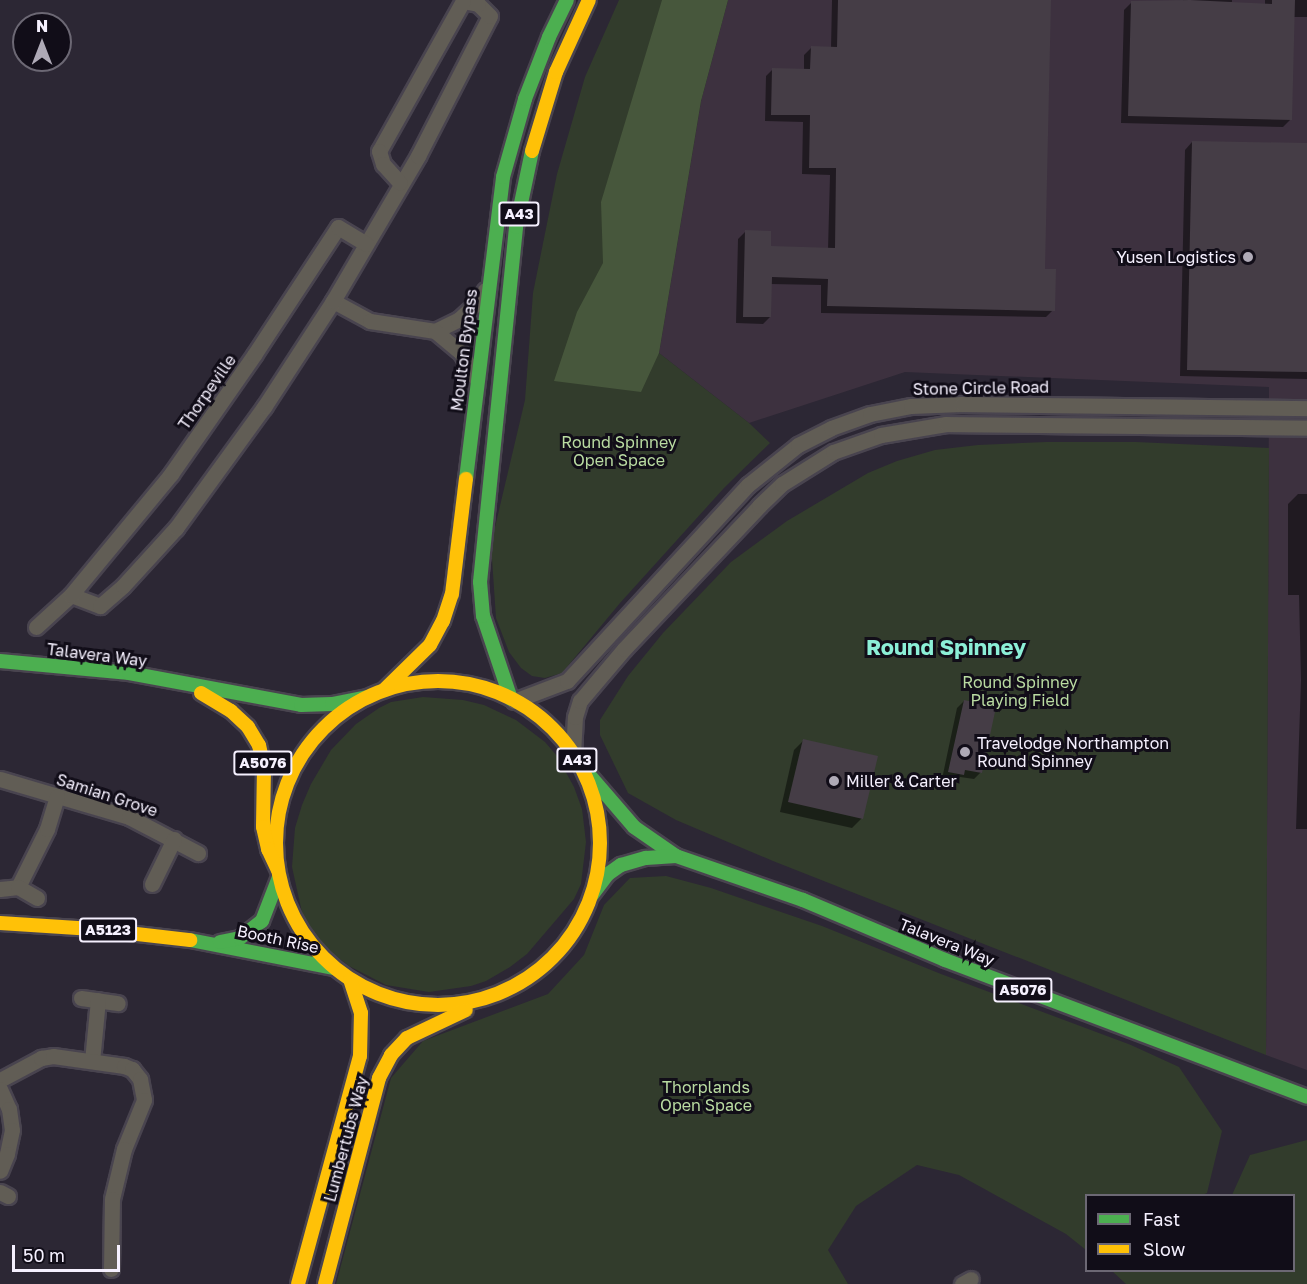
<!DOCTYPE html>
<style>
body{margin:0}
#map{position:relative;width:1307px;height:1284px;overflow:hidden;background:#2c2734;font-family:"Golos Text",sans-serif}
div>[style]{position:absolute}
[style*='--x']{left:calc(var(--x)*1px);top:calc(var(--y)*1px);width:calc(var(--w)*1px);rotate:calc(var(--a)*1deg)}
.industrial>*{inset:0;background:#3d313f}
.green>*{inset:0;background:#323c2c}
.forest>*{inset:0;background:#47573c}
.shadow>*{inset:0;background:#0007}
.building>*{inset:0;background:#453d46}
.roads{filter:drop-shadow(2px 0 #49444f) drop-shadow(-2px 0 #49444f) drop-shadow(0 2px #49444f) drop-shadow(0 -2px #49444f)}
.street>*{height:15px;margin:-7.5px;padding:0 7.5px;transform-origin:7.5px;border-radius:7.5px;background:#615d55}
.fast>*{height:14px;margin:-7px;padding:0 7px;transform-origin:7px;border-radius:7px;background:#4caf50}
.slow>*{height:14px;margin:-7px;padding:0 7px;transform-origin:7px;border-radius:7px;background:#ffc107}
.slow>.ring{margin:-7px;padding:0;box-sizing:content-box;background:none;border:14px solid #ffc107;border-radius:50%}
.dots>*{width:16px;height:16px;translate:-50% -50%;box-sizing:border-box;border:3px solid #110d18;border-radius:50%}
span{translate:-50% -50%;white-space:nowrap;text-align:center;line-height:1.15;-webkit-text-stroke:6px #110d18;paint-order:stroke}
.shield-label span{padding:2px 4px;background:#110d18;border:2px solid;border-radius:4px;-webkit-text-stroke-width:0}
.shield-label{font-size:15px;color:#f5f0fe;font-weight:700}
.poi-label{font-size:16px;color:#f5f0fe}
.right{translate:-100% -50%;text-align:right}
.left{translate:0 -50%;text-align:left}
.street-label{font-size:16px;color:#f5f0fe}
.park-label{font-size:16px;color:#badca2}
.district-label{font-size:22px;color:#8cefd7;font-weight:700}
.legend{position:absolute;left:1085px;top:1194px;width:210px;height:78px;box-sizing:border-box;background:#110d18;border:2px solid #6c6874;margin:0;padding:8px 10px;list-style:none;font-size:18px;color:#f5f0fe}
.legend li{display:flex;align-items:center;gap:12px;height:30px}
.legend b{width:30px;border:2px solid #6c6874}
.north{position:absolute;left:12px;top:12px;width:60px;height:60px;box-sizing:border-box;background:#110d18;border:2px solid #6c6874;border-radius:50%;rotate:0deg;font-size:16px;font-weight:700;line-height:24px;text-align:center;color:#f5f0fe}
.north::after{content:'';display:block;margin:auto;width:21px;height:27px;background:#afaab7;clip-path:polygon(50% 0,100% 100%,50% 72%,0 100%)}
.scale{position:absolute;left:12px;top:1245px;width:108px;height:27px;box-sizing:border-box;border:3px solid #f5f0fe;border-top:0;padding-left:8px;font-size:18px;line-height:21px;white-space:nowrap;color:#f5f0fe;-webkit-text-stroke:4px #110d18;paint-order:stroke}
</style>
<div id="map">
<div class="industrial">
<i style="clip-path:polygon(728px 0,1307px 0,1307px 1070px,1266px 1055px,1269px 387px,905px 372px,749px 423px,659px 353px,701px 101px)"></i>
</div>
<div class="green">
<i style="clip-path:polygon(619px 0,728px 0,701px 101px,659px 353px,749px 423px,770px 443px,724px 488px,620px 603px,562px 673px,545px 678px,532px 676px,521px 668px,509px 652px,496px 618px,491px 544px,525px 400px,533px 293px,557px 174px,585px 77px)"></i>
<i style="clip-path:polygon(1046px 442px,1136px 442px,1269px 448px,1266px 1055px,773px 861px,676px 820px,628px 793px,600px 735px,600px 720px,628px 676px,663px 633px,731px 562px,787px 521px,868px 473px,897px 461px,935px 450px,978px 445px)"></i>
<i style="clip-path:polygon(423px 697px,463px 700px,484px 705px,516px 720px,545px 742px,557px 756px,574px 787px,582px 809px,586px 842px,581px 884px,574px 899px,527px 954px,510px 967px,486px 981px,471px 986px,429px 992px,386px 985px,349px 966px,333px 954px,309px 929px,303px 917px,292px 867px,295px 828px,302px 805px,311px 784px,331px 750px,356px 724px,379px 708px,391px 702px)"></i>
<i style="clip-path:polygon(666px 876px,711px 888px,822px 926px,941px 974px,1131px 1045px,1179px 1067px,1222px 1131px,1207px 1193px,1202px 1195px,1086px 1196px,1086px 1250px,1066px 1234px,959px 1175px,917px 1165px,856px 1206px,828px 1250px,848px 1284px,336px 1284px,391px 1078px,423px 1041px,548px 994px,584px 955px,604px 905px,630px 878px)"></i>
<i style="clip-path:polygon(1307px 1140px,1307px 1284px,1126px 1284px,1112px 1271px,1294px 1270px,1294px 1196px,1232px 1195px,1250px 1155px)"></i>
</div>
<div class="forest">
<i style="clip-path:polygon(662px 0,728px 0,701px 101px,659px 353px,641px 392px,554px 381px,577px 312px,603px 263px,601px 202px)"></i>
</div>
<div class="shadow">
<i style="clip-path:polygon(832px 0,1049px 0,1044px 271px,1053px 310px,1046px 317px,821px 313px,821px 285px,770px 284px,770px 317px,763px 324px,736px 323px,738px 239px,745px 232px,769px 248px,828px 249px,830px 175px,802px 174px,803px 122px,765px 121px,766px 76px,773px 69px,804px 70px,804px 55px,811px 48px,831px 48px)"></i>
<i style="clip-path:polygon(1183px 0,1232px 0,1232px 4px,1265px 5px,1265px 0,1307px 0,1307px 17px,1293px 17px,1291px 119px,1283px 127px,1121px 123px,1124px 10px,1132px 2px,1183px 3px)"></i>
<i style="clip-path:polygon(1192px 142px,1307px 145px,1307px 379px,1180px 376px,1185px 150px)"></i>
<i style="clip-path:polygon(1298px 494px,1307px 494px,1307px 829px,1296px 829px,1301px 680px,1299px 595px,1288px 595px,1288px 504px)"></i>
<i style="clip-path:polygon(964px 701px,981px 772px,974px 779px,960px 777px,955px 782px,942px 779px,957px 708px)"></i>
<i style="clip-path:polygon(803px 741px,862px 818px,852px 828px,780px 812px,794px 750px)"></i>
</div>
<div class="building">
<i style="clip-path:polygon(838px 0,1051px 0,1045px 269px,1056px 269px,1055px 311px,827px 306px,828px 279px,772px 277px,771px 317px,743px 317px,745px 230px,771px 231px,771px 246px,835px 248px,836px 168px,809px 168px,810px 115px,771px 115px,772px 68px,810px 69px,811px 46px,837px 47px)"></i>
<i style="clip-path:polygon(1190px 0,1272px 4px,1272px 0,1295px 0,1292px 120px,1128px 116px,1131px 1px)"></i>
<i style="clip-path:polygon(1192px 141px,1307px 143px,1307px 372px,1187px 370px)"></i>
<i style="clip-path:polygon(964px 700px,996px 707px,982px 773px,965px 770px,964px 775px,948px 772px)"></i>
<i style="clip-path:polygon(803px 739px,878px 756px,863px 819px,788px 802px)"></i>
</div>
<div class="roads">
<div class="street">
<i style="--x:333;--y:301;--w:42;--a:28.4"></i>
<i style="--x:370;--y:321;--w:66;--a:8.7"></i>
<i style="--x:435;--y:331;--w:25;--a:-26"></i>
<i style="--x:458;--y:320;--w:24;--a:-42"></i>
<i style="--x:476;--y:304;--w:17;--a:-57"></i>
<i style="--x:435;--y:331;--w:34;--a:40"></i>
<i style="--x:461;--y:353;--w:31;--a:59"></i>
<i style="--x:71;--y:595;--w:31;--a:21"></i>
<i style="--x:100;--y:606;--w:30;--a:-41"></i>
<i style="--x:123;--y:586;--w:79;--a:-47.6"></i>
<i style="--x:176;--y:528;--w:150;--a:-54"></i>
<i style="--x:264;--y:407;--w:126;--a:-56.9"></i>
<i style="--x:333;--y:301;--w:168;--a:-59.6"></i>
<i style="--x:418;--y:156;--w:157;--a:-62.8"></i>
<i style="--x:490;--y:16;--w:17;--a:-135"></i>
<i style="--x:478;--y:4;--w:15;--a:-169"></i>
<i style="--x:463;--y:1;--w:172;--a:119.2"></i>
<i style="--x:379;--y:151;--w:14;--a:73"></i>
<i style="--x:383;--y:164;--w:25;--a:48"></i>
<i style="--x:36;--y:627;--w:47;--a:-42.4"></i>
<i style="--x:71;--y:595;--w:157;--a:-50.4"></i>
<i style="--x:171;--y:474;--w:145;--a:-55.1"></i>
<i style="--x:254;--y:355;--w:153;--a:-56.7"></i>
<i style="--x:338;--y:227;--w:33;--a:31"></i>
<i style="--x:514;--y:701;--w:57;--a:-20.7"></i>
<i style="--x:567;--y:681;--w:267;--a:-47.3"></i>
<i style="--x:748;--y:485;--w:64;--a:-38.7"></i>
<i style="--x:798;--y:445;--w:37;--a:-27"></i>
<i style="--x:831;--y:428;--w:41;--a:-19.7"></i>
<i style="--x:870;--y:414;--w:42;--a:-11"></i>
<i style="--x:911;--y:406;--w:51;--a:-2.2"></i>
<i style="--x:962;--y:404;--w:345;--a:0.7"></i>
<i style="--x:573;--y:754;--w:37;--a:-87"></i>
<i style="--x:575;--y:717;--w:17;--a:-73"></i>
<i style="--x:580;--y:701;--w:68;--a:-49.8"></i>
<i style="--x:624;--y:649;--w:197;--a:-46.6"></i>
<i style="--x:759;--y:506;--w:32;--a:-44"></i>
<i style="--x:782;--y:484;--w:60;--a:-32.1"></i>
<i style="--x:833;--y:452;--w:51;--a:-19.5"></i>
<i style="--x:881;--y:435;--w:66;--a:-9.6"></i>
<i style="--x:946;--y:424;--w:361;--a:0.6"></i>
<i style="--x:0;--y:779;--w:134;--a:16.4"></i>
<i style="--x:129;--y:817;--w:78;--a:27.6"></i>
<i style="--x:152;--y:884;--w:50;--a:-63.9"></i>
<i style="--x:18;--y:887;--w:65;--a:-63.4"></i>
<i style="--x:47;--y:829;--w:34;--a:-73"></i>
<i style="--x:0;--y:889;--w:18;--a:-6"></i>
<i style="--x:18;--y:887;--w:22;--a:30"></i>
<i style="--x:81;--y:998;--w:37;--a:8"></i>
<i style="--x:92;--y:1061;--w:61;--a:-84.4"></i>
<i style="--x:0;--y:1080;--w:47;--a:-28.2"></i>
<i style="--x:41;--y:1058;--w:12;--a:-9"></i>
<i style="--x:53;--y:1056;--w:72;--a:8"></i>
<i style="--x:124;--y:1066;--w:9;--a:21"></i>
<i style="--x:132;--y:1069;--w:13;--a:51"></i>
<i style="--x:140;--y:1079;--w:21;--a:79"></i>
<i style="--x:144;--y:1100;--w:53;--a:112.2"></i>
<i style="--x:124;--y:1149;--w:51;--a:103.5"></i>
<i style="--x:112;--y:1199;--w:70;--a:90.8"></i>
<i style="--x:0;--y:1089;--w:22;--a:66"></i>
<i style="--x:9;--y:1109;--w:21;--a:82"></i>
<i style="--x:12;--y:1130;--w:25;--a:102"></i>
<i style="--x:7;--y:1154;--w:18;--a:112"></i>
<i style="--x:0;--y:1192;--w:9;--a:27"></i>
<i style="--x:962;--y:1284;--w:10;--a:-29"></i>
</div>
<div class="fast">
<i style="--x:466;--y:479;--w:304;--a:-83"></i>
<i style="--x:503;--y:177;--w:81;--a:-74.2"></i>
<i style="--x:525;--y:99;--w:66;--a:-68.8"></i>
<i style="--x:549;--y:37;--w:41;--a:-64.1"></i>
<i style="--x:0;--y:661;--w:130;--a:5.3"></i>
<i style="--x:129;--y:673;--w:175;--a:10.5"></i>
<i style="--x:301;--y:705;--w:31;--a:-2"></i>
<i style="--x:332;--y:704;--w:37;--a:-11"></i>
<i style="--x:511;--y:699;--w:88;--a:-108.6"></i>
<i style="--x:483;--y:616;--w:34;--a:-95"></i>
<i style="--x:480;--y:582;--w:357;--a:-84.2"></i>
<i style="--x:516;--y:227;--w:78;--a:-78.1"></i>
<i style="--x:579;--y:763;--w:84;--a:49.3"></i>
<i style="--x:634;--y:827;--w:51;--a:34.6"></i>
<i style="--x:676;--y:856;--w:134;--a:19.1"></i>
<i style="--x:803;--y:900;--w:154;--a:22.9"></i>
<i style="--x:945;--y:960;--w:387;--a:20.7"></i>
<i style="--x:592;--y:895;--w:26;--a:-53"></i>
<i style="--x:608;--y:874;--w:16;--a:-35"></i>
<i style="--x:621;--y:865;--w:26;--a:-16"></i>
<i style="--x:646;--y:858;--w:30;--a:-4"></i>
<i style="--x:190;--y:940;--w:147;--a:11"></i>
<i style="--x:220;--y:942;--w:20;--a:-11"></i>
<i style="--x:240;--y:938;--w:28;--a:-38"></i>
<i style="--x:262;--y:921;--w:47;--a:-68.9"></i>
</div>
<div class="slow">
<i style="--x:532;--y:151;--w:83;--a:-73.1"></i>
<i style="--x:556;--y:72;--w:79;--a:-65.4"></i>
<i class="ring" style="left:276px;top:681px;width:310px;height:310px"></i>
<i style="--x:384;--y:690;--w:64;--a:-44.4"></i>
<i style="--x:430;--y:645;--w:27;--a:-62"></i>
<i style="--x:443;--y:621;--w:28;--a:-72"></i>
<i style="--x:452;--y:594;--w:116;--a:-83.1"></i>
<i style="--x:201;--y:693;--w:35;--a:31"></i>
<i style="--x:231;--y:711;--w:23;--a:43"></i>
<i style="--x:248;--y:727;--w:21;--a:59"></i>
<i style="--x:259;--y:745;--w:24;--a:78"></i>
<i style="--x:264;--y:768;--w:59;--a:91"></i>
<i style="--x:263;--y:827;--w:23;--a:77"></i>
<i style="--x:268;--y:849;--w:23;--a:65"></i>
<i style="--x:0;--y:923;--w:93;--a:3.7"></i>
<i style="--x:93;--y:929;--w:98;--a:6.5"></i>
<i style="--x:298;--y:1284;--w:236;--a:-74.8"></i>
<i style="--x:360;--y:1056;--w:43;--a:-88.7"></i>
<i style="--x:361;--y:1013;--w:35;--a:-108"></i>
<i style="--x:325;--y:1284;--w:213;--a:-75.3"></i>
<i style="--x:379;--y:1078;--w:26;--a:-62"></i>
<i style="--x:391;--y:1055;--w:23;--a:-47"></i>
<i style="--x:407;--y:1038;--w:65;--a:-25.4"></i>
</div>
</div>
<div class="dots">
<i style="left:1248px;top:257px;background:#afaab7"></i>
<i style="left:965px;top:752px;background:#afaab7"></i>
<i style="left:834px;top:781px;background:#afaab7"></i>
</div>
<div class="shield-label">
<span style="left:519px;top:214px">A43</span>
<span style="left:577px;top:760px">A43</span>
<span style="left:263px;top:763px">A5076</span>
<span style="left:108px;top:930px">A5123</span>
<span style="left:1023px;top:990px">A5076</span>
</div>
<div class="poi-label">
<span class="right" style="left:1236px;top:257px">Yusen Logistics</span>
<span class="left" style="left:977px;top:752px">Travelodge Northampton<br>Round Spinney</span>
<span class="left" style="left:846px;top:781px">Miller &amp; Carter</span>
</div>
<div class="street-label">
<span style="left:464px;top:350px;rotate:-83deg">Moulton Bypass</span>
<span style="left:981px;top:388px;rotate:-1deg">Stone Circle Road</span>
<span style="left:207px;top:392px;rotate:-55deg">Thorpeville</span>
<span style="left:97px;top:655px;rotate:7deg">Talavera Way</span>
<span style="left:107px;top:795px;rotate:18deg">Samian Grove</span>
<span style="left:278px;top:939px;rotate:12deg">Booth Rise</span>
<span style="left:947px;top:942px;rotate:22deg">Talavera Way</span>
<span style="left:346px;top:1139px;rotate:-75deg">Lumbertubs Way</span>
</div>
<div class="park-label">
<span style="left:619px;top:451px">Round Spinney<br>Open Space</span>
<span style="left:1020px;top:691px">Round Spinney<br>Playing Field</span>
<span style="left:706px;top:1096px">Thorplands<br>Open Space</span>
</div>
<div class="district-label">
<span style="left:946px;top:647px">Round Spinney</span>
</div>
<ul class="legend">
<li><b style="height:8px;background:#4caf50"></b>Fast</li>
<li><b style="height:8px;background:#ffc107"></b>Slow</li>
</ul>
<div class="north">N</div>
<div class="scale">50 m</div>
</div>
